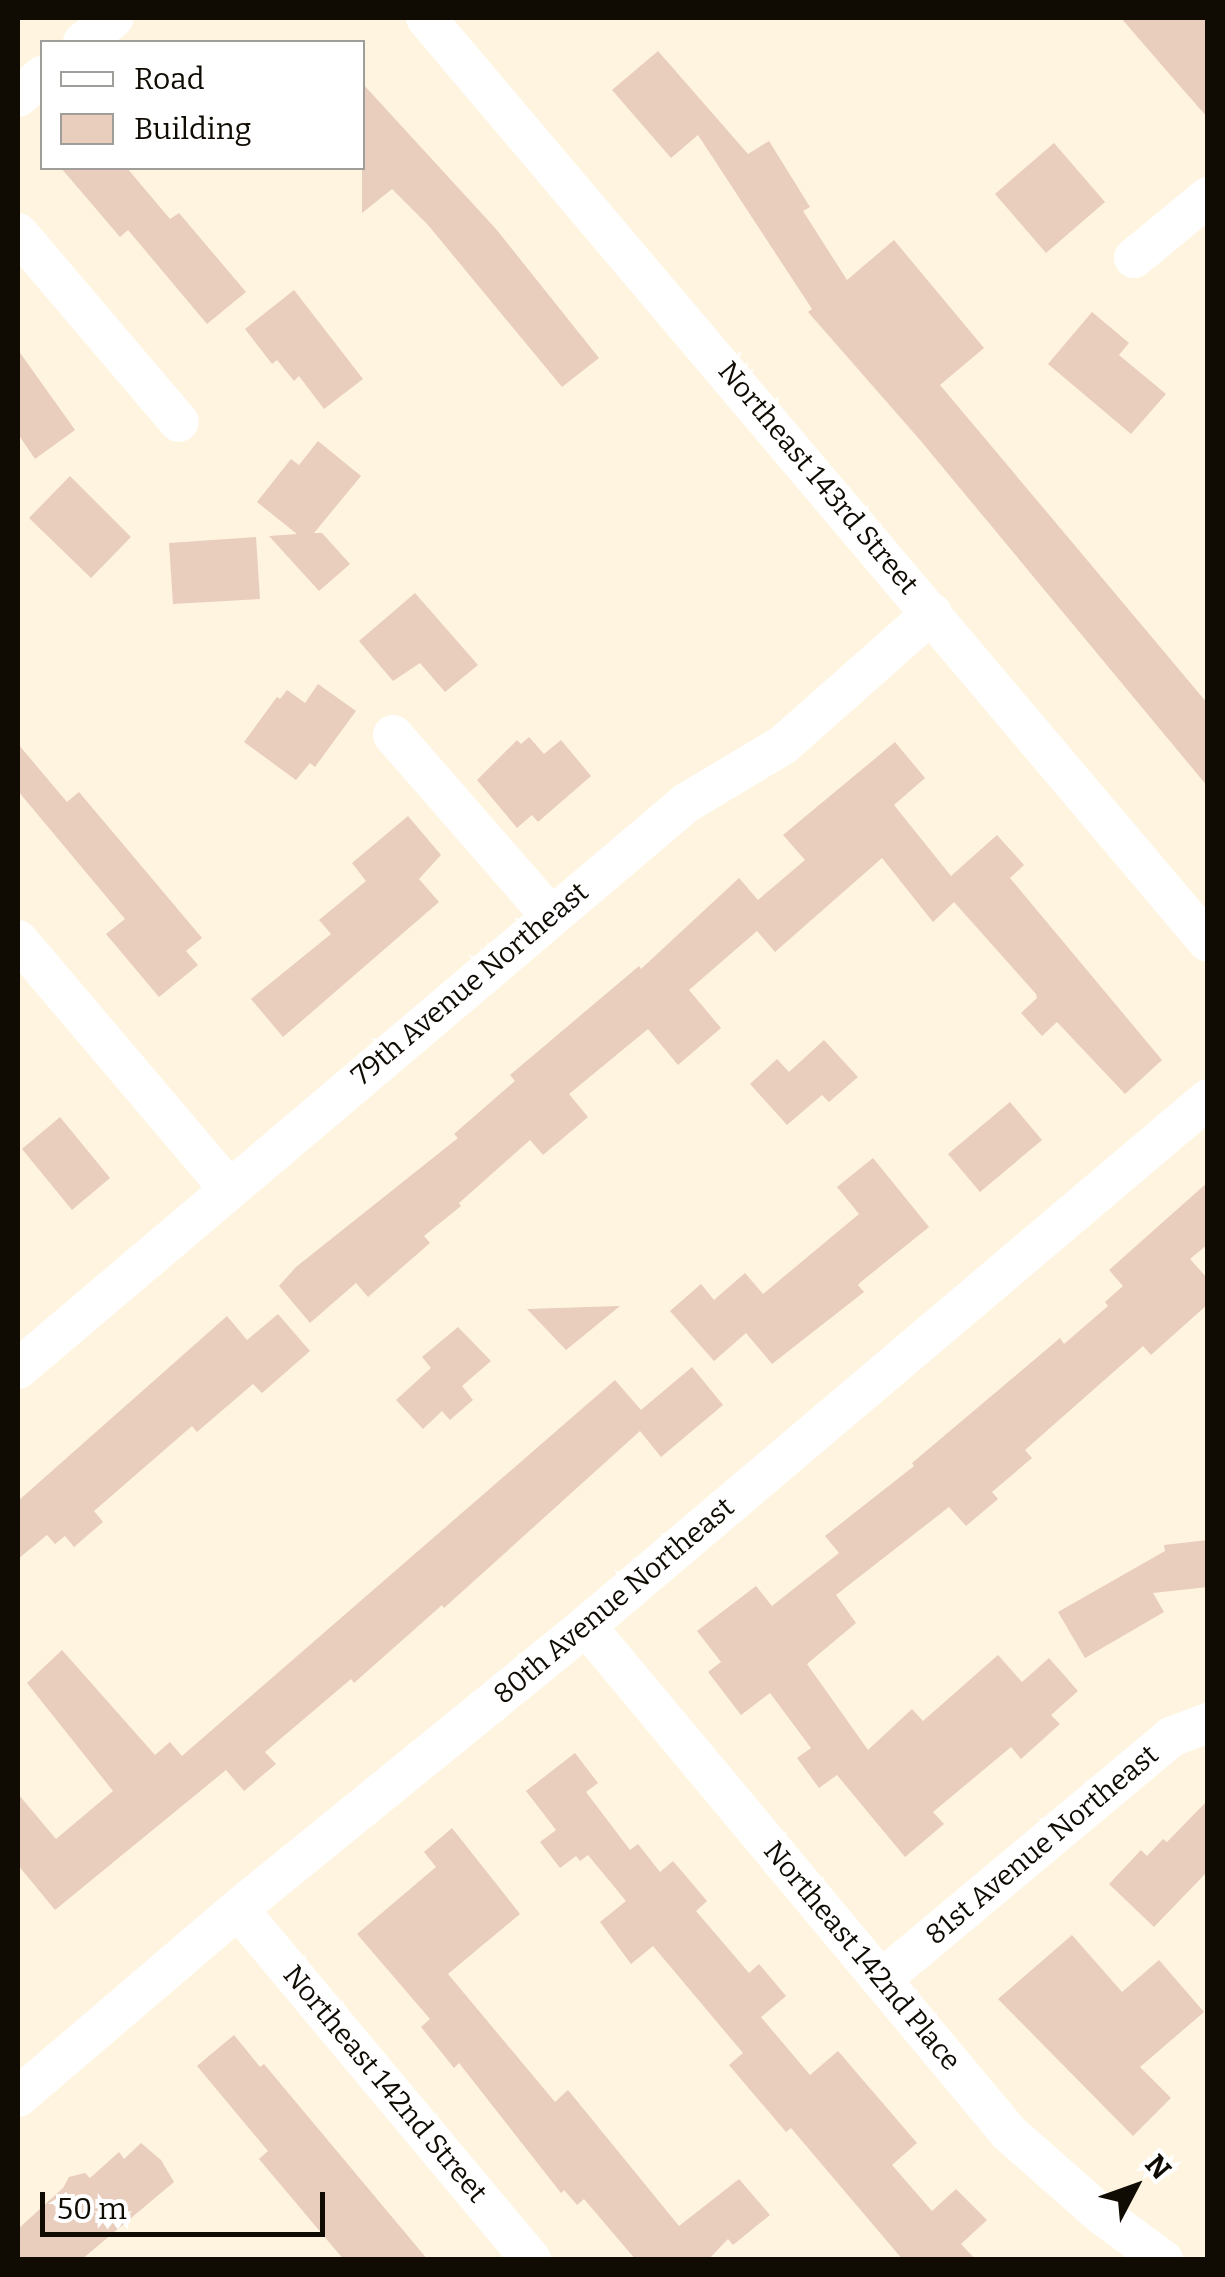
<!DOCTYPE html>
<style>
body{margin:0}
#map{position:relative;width:1225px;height:2277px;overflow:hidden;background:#fff4df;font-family:Bitter,serif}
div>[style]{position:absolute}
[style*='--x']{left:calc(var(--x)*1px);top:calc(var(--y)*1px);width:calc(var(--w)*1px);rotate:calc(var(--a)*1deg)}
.building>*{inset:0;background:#e9cdbd}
.minor>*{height:40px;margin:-20px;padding:0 20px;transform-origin:20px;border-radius:20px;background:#fff}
span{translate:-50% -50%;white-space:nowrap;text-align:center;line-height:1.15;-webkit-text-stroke:8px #fff;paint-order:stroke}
.street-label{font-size:28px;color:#100c04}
.frame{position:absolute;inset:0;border:20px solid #100c04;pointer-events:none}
.legend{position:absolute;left:40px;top:40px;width:325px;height:130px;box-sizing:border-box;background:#fff;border:2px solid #9f9e9b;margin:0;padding:12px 18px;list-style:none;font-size:30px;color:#100c04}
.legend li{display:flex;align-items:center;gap:20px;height:50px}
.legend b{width:50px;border:2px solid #9f9e9b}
.north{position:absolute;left:1085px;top:2137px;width:100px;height:100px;-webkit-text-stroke:8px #fff;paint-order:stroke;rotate:49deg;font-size:28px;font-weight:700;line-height:40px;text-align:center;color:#100c04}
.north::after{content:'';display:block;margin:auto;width:35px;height:45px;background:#100c04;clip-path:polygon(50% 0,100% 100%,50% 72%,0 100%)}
.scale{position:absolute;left:40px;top:2192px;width:285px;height:45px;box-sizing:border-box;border:5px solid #100c04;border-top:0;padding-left:12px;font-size:30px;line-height:35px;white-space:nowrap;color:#100c04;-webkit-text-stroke:8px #fff;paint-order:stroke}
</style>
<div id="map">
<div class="building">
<i style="clip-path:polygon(1121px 18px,1208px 18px,1208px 118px,1179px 85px)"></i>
<i style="clip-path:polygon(658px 51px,748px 154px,769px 141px,810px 207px,803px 211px,847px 280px,894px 240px,984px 348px,940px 385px,1208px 704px,1208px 787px,920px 440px,808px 312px,812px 309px,698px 135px,671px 158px,612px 90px)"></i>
<i style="clip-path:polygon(362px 83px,496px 229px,599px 358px,562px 387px,428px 225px,392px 189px,362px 213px)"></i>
<i style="clip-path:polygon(1054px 143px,1105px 202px,1046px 253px,995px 194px)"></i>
<i style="clip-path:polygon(61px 168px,127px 168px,170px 219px,179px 213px,246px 292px,207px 324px,128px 230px,120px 237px)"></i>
<i style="clip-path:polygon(294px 290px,363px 379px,324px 409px,299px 376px,294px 381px,277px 360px,272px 364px,245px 329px)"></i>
<i style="clip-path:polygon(1092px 312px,1129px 343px,1119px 355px,1166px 394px,1131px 434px,1048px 364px)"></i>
<i style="clip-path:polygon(18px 350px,75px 430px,35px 459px,18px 434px)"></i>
<i style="clip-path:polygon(318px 441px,361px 476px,314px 533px,322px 533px,350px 564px,319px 591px,269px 536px,297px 534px,257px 502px,291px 459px,299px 465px)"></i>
<i style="clip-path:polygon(70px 476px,131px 537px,91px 578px,29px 518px)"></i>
<i style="clip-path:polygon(256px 537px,260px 599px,173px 604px,169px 543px)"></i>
<i style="clip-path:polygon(415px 593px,478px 665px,445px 692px,420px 663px,393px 681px,359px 641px)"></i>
<i style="clip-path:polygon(318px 684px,356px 711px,315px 767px,310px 763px,296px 780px,244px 742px,277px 697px,280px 699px,287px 690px,305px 703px)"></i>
<i style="clip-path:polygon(529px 737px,544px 754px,561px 740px,591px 776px,538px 822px,532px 815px,517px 828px,477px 780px,517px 740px,521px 744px)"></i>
<i style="clip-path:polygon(895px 742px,925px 778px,894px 805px,951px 876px,997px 835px,1024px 865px,1010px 878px,1162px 1060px,1125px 1094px,1057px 1022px,1042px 1036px,1021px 1013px,1037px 998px,1036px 994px,954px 902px,933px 922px,882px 858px,775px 952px,757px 931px,689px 990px,721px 1028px,678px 1065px,648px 1029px,569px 1094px,588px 1117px,543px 1155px,530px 1140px,459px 1203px,461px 1206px,424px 1236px,430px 1243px,368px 1297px,356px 1283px,310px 1323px,279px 1286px,296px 1267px,458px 1138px,454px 1134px,515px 1081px,510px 1075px,639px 966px,641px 969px,739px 878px,758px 900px,805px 860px,783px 835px)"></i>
<i style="clip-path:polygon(18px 744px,67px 802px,79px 792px,202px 938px,186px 951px,198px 965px,159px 997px,106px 934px,125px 919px,18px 791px)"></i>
<i style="clip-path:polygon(408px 816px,441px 855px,419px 879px,439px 902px,283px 1037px,251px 999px,331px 934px,319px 920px,366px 881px,352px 863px)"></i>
<i style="clip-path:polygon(824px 1040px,858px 1077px,829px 1102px,822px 1095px,787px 1125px,750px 1084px,777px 1059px,789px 1072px)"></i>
<i style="clip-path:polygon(1010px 1102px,1042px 1140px,980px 1192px,948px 1154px)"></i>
<i style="clip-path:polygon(60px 1117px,110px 1178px,72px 1210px,22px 1149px)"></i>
<i style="clip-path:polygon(873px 1158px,929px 1227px,862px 1281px,858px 1285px,864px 1292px,772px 1364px,746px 1333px,714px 1361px,670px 1311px,701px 1284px,714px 1300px,745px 1273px,763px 1294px,859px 1214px,837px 1187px)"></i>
<i style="clip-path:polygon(1208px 1182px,1208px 1244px,1190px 1259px,1208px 1279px,1208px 1304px,1151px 1355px,1143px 1346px,1025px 1450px,1032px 1458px,992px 1492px,998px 1499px,966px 1526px,949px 1507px,836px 1595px,856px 1623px,807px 1664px,868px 1750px,912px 1709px,923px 1721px,998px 1655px,1022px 1682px,1049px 1658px,1078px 1691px,1051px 1715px,1060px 1724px,1021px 1759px,1011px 1747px,933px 1812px,944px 1824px,905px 1857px,837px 1775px,819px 1788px,797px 1758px,811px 1748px,770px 1693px,741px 1715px,708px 1672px,721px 1662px,697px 1631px,756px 1586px,772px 1606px,839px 1553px,825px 1536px,914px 1466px,912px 1463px,1060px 1338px,1064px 1344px,1108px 1306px,1105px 1302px,1123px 1286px,1109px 1270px)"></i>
<i style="clip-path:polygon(620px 1306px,566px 1350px,527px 1309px)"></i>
<i style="clip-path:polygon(278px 1314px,310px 1351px,262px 1393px,253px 1384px,197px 1432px,192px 1426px,94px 1511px,103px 1522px,74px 1547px,65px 1536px,55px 1544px,47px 1535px,18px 1559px,18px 1501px,227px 1316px,247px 1340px)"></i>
<i style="clip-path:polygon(458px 1327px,491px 1361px,462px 1386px,473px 1400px,450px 1420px,442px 1411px,423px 1429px,396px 1400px,431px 1368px,422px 1357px)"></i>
<i style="clip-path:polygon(692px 1367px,723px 1405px,661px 1457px,640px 1431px,444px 1608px,442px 1605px,354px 1683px,351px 1679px,265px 1752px,276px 1764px,244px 1791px,226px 1770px,55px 1910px,18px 1865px,18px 1794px,56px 1839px,113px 1791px,27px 1683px,62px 1650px,155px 1755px,170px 1742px,182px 1756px,615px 1380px,641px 1410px)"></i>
<i style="clip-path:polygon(1208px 1540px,1208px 1587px,1153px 1593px,1164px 1612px,1085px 1658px,1058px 1612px,1165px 1551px,1164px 1545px)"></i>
<i style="clip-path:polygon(575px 1753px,598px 1783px,586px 1792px,630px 1850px,638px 1844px,660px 1872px,673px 1861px,707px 1901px,696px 1911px,749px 1973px,759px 1964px,786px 1996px,761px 2017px,810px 2075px,838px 2051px,917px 2143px,892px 2165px,932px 2211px,956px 2189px,987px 2220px,961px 2244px,976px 2260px,903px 2260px,791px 2128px,786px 2132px,729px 2065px,743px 2053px,653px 1946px,631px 1964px,600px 1922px,626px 1901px,588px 1855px,580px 1861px,576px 1856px,560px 1868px,540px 1842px,556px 1830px,526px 1791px)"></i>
<i style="clip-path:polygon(1208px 1800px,1208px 1871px,1154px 1927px,1109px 1884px,1141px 1850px,1147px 1856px,1163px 1839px,1167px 1842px)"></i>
<i style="clip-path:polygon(452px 1828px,520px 1914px,448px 1974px,555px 2102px,568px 2090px,679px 2226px,739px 2179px,770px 2215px,733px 2245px,728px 2239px,708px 2260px,636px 2260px,584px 2199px,577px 2205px,564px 2190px,561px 2193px,459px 2063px,454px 2068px,421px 2027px,430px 2019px,357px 1934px,436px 1867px,424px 1852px)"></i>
<i style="clip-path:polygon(1072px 1935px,1122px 1992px,1159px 1960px,1204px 2012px,1140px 2067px,1171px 2098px,1133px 2136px,998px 1999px)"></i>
<i style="clip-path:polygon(234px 2035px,260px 2067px,264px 2064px,428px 2260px,344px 2260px,259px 2159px,268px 2151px,197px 2066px)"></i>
<i style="clip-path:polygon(141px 2143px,161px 2160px,174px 2182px,81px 2260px,18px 2260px,18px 2229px,63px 2188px,69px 2177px,85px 2173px,90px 2178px,119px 2152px,124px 2159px)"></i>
</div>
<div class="minor">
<i style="--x:426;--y:18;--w:1210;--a:49.76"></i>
<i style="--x:83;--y:42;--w:39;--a:-38"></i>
<i style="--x:18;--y:97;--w:32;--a:-41"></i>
<i style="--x:18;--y:233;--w:248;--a:49.6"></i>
<i style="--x:1134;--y:258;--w:96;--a:-39.5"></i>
<i style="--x:393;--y:735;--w:240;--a:48.9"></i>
<i style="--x:18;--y:940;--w:325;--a:49.7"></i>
<i style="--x:18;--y:1369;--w:876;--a:-40.27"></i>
<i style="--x:686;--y:803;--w:113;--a:-30.9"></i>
<i style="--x:783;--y:745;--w:199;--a:-41.5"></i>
<i style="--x:586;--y:1626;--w:660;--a:50.16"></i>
<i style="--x:1009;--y:2133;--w:124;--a:41.4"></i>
<i style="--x:1102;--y:2215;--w:76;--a:36.4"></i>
<i style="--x:238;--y:1909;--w:457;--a:50.1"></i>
<i style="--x:883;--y:1978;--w:376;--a:-39.9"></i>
<i style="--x:1171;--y:1737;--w:40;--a:-21"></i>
<i style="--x:18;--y:2097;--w:289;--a:-40.5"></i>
<i style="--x:238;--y:1909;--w:449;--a:-39.1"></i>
<i style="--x:586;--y:1626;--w:815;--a:-40.27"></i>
</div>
<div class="street-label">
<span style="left:818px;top:478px;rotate:50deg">Northeast 143rd Street</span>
<span style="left:470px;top:984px;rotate:-40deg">79th Avenue Northeast</span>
<span style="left:614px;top:1601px;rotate:-40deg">80th Avenue Northeast</span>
<span style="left:1042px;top:1845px;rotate:-40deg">81st Avenue Northeast</span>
<span style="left:862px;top:1956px;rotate:50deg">Northeast 142nd Place</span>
<span style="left:385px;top:2084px;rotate:50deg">Northeast 142nd Street</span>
</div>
<div class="frame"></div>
<ul class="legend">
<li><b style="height:12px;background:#fff"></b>Road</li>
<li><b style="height:28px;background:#e9cdbd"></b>Building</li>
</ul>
<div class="north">N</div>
<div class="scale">50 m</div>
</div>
